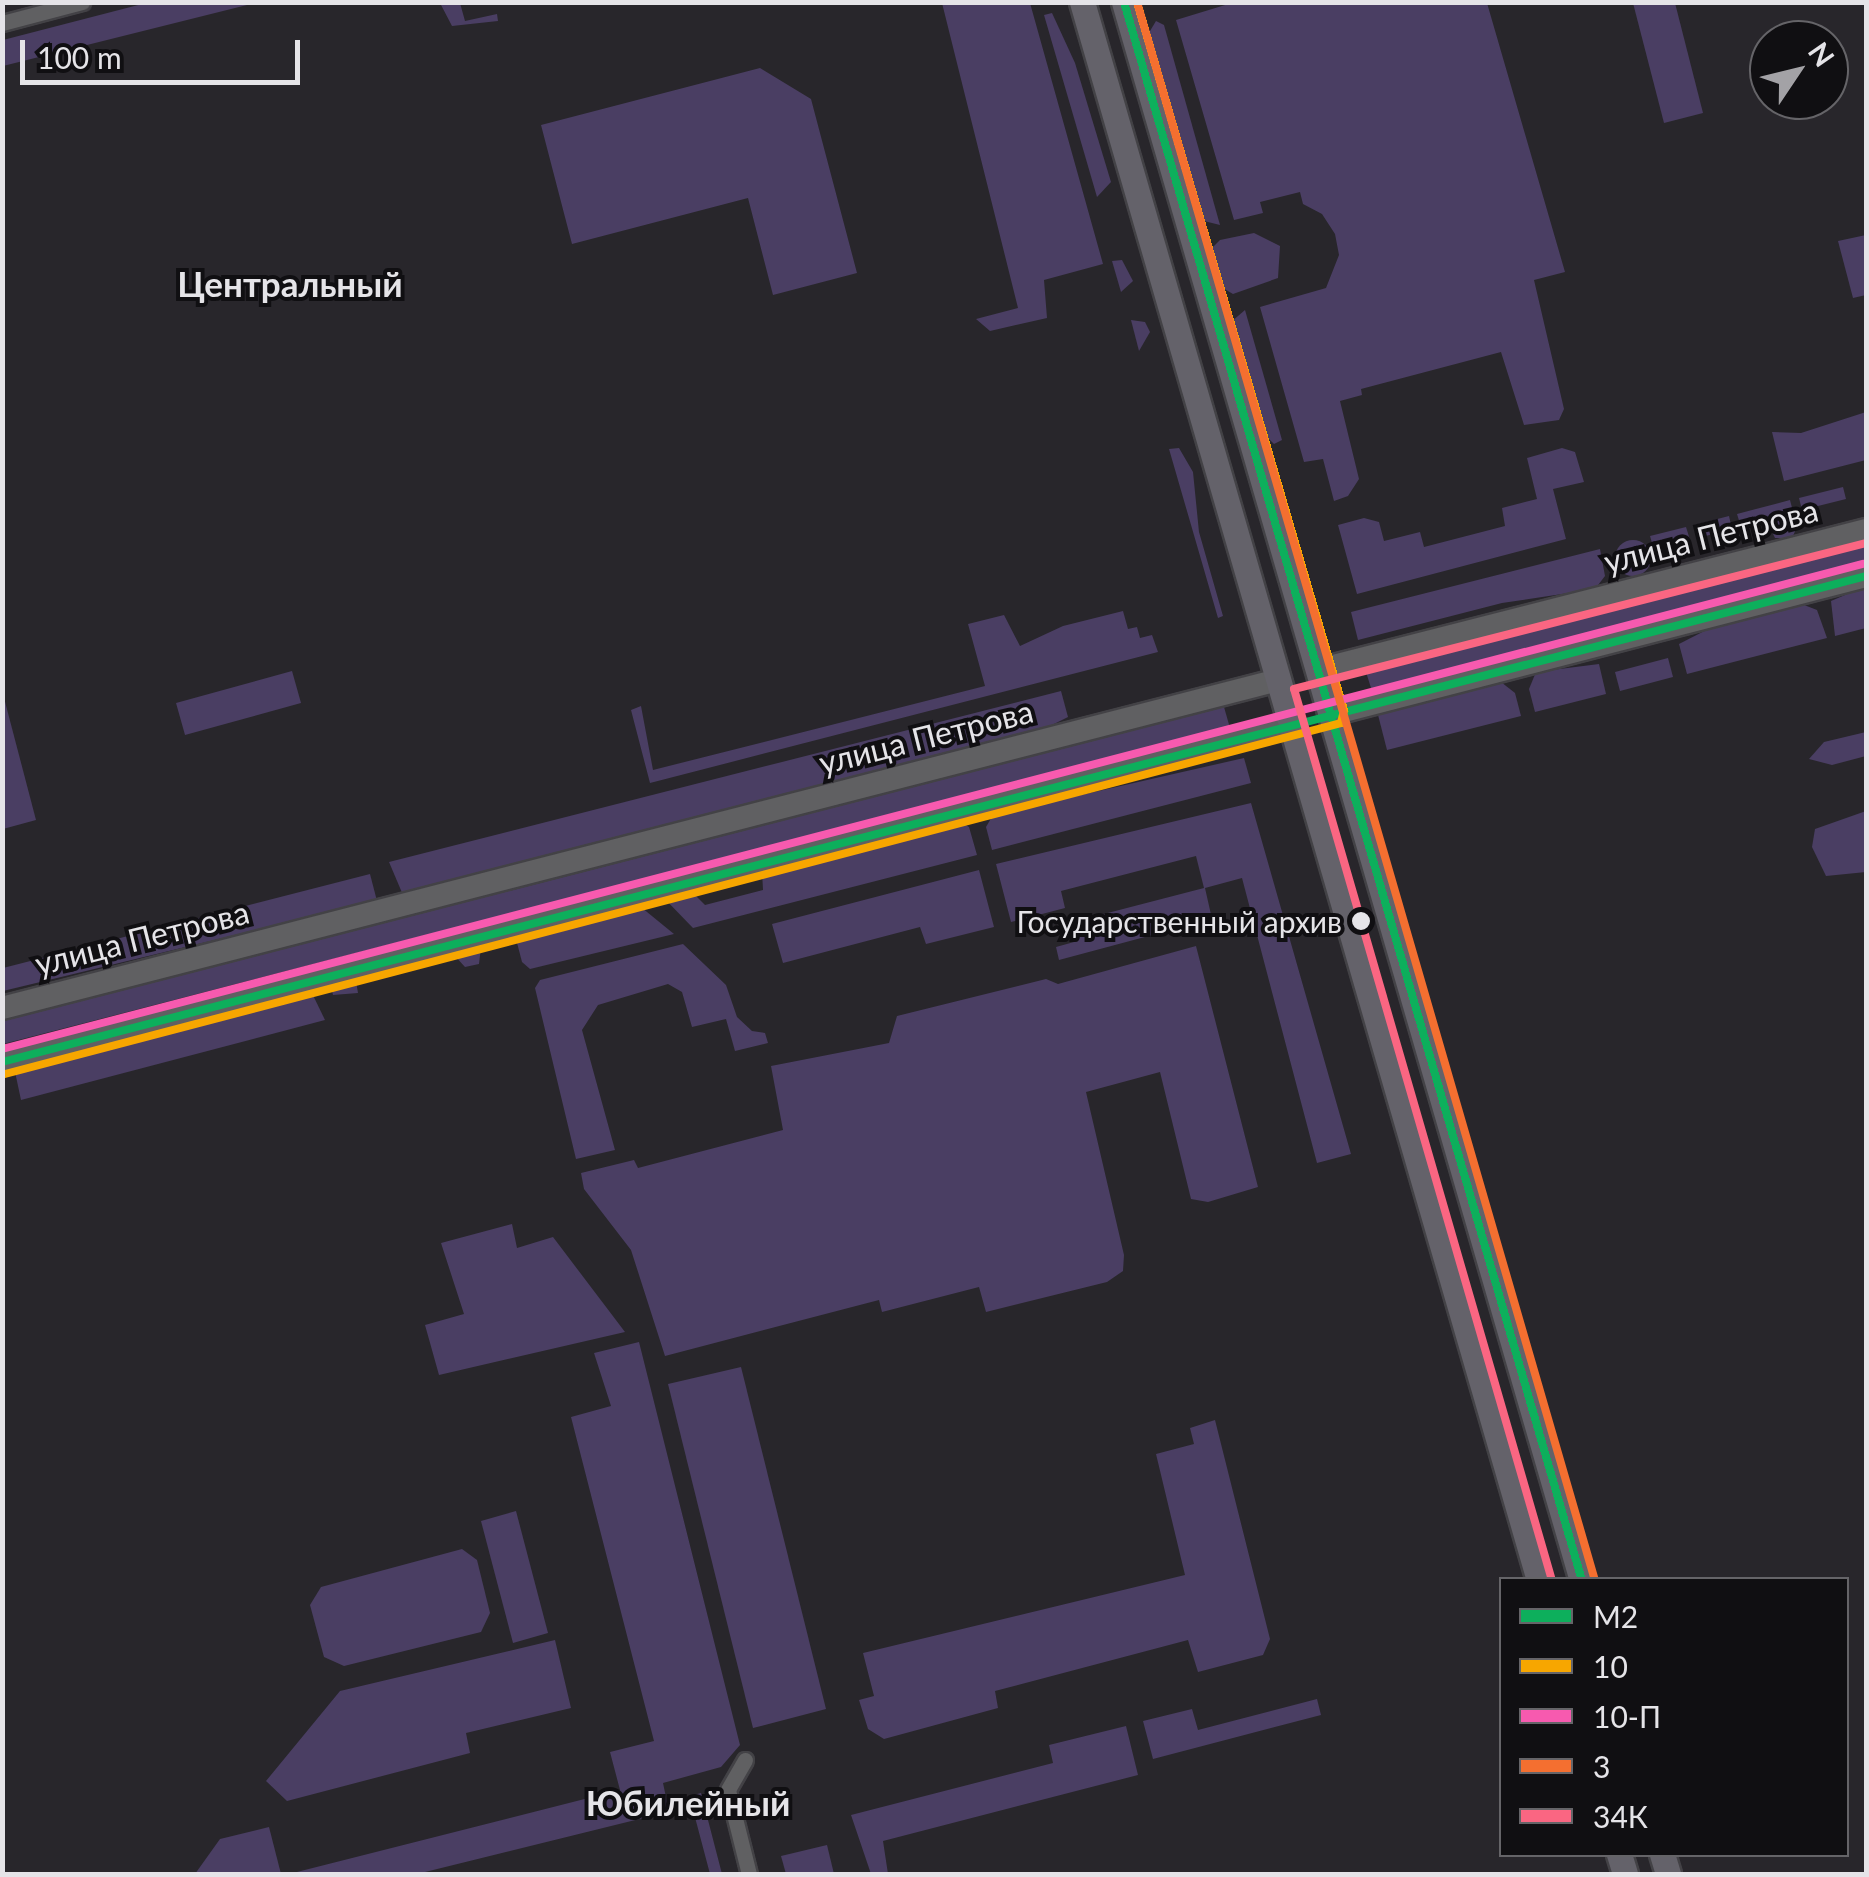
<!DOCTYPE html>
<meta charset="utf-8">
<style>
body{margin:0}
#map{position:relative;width:1869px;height:1877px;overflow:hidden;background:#28262b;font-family:Lato,sans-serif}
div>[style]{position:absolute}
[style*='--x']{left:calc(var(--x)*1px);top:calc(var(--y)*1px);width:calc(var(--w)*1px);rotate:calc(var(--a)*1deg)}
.green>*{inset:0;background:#4a3e63}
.round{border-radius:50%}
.roads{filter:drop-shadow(2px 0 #434246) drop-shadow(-2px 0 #434246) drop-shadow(0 2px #434246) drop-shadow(0 -2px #434246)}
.minor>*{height:15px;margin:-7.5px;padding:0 7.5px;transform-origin:7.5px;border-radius:7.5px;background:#606062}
.secondary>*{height:22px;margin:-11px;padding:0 11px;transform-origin:11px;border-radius:11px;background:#606062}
.primary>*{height:25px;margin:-12.5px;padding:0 12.5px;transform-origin:12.5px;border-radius:12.5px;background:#64626a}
.bus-1>*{height:8px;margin:-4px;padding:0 4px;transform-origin:4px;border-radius:4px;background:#0daf5c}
.bus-2>*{height:8px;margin:-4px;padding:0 4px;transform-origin:4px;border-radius:4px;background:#f7a600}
.bus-3>*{height:8px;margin:-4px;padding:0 4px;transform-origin:4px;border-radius:4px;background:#f75aaf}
.bus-4>*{height:8px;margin:-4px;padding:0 4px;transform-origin:4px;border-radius:4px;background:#f46f30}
.bus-5>*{height:8px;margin:-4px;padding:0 4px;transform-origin:4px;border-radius:4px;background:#fa6682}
.dots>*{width:28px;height:28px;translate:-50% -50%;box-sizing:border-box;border:5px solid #100f12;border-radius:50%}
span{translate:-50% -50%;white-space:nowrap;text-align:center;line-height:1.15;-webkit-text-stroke:8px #100f12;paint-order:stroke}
.bus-label{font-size:30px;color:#e5e4e8}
.right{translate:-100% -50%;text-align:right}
.street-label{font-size:32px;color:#e5e4e8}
.neighbourhood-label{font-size:35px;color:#e5e4e8;font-weight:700}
.frame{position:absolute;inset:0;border:5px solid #e5e4e8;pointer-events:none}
.legend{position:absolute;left:1499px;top:1577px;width:350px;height:280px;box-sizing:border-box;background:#100f12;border:2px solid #656468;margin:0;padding:12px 18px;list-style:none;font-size:30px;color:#e5e4e8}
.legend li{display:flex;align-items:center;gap:20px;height:50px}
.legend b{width:50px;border:2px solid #656468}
.north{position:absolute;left:1749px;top:20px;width:100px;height:100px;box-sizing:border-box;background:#100f12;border:2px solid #656468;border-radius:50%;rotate:55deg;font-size:28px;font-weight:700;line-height:40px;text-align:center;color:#e5e4e8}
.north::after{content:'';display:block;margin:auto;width:35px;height:45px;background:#a3a2a6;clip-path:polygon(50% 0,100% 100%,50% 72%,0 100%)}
.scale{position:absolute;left:20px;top:40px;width:280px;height:45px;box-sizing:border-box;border:5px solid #e5e4e8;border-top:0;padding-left:12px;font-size:30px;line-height:35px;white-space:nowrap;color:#e5e4e8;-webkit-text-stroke:8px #100f12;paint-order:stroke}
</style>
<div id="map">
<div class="green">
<i style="clip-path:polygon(1235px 2px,1487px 3px,1565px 272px,1534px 280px,1564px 409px,1559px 420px,1524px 425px,1501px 352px,1361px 389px,1362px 395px,1340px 401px,1359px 479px,1348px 496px,1334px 501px,1323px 459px,1304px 462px,1260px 307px,1326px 288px,1339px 255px,1335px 234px,1322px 214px,1303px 204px,1300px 192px,1260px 202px,1263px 213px,1234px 220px,1176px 20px)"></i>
<i style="clip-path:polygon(146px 3px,247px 5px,3px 66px,3px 40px)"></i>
<i style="clip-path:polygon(440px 3px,460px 3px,465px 21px,497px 14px,498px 21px,452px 26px)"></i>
<i style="clip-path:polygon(942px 3px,1030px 3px,1103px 264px,1044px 280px,1047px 318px,990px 331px,976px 319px,1018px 308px)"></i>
<i style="clip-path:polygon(1633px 3px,1675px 3px,1703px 113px,1664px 123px)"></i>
<i style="clip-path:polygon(1052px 13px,1075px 63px,1111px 182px,1097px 197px,1044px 15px)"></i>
<i style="clip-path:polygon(1156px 21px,1164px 25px,1220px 225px,1200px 220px,1147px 36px)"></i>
<i style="clip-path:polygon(760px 68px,811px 99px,857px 273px,773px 295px,748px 198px,572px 244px,541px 125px)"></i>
<i style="clip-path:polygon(1254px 233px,1280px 246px,1278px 278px,1233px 294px,1221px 287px,1210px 250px,1220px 240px)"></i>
<i style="clip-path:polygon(1866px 235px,1866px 295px,1853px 298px,1838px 241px)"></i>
<i style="clip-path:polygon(1122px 260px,1133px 281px,1121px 292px,1112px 261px)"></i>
<i style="clip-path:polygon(1245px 310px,1282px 440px,1274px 444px,1264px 434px,1231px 322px)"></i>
<i style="clip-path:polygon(1131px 320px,1145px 322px,1150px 332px,1139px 351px)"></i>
<i style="clip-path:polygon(1866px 412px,1866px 460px,1784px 481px,1772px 432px,1801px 433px)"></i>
<i style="clip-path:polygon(1179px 448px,1193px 472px,1199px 532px,1223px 616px,1218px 618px,1169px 449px)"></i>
<i style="clip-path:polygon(1562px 448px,1575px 452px,1584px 482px,1553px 489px,1566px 539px,1357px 594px,1338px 525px,1364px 518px,1379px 522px,1384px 541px,1420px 532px,1424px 547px,1505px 526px,1502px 508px,1537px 499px,1527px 458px)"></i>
<i style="clip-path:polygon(1843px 487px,1846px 499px,1802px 510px,1799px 498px)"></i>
<i style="clip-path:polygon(1790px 500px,1797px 527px,1792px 538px,1775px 538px,1767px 521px,1741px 527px,1737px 514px)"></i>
<i style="clip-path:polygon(1729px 516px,1732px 529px,1698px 538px,1694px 525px)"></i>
<i style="clip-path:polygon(1686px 527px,1690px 540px,1654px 550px,1650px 536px)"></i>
<i class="round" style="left:1615px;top:540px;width:36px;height:36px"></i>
<i style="clip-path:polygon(1866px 541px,1866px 564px,1372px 691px,1365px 669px)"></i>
<i style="clip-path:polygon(1600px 549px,1605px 576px,1595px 589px,1502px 603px,1358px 640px,1351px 612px)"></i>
<i style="clip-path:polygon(1866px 586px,1866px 628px,1835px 636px,1831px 601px)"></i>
<i style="clip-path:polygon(1799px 603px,1817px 610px,1827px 638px,1687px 674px,1679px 644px,1718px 624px)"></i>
<i style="clip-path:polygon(1123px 611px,1128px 629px,1137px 627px,1140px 638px,1152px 635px,1158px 652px,650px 783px,631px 710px,641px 706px,653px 770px,985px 686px,968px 624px,1004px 615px,1020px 646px,1063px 626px)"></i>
<i style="clip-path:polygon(1668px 658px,1673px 677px,1620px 691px,1615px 672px)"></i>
<i style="clip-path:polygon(1599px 664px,1606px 694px,1535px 712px,1529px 689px,1536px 672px)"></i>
<i style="clip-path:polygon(292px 671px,301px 703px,185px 735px,176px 703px)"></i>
<i style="clip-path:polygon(1501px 682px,1515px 693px,1521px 716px,1387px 750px,1377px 711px)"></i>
<i style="clip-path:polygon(1061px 691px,1068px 717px,1034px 734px,403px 895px,389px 862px)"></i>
<i style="clip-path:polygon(3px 694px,36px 820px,3px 829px,2px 694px)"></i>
<i style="clip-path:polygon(1224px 707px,1230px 728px,3px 1044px,3px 1021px)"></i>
<i style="clip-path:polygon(1866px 732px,1866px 756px,1832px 765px,1809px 759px,1824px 742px)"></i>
<i style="clip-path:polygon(1244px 758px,1251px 783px,992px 850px,986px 827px,993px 815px)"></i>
<i style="clip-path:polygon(1251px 803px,1351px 1154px,1317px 1163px,1242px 878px,1205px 888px,1212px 919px,1059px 960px,1056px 947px,1074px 942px,1069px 923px,1204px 888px,1196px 856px,1061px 891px,1065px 908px,1011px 922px,996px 864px)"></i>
<i style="clip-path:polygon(1866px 811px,1866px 872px,1826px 876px,1812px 847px,1815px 829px)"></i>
<i style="clip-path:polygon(959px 821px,969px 827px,977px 855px,693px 928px,662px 896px,689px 889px,705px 905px,763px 890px,762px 871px)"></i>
<i style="clip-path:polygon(979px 870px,994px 927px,926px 944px,920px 927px,783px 963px,772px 924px)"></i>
<i style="clip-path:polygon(370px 874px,377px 901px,3px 991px,3px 968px)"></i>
<i style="clip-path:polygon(636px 903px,674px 934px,530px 969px,522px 962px,515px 935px)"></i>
<i style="clip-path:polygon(683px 944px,726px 985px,737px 1017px,752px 1031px,765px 1033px,768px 1043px,735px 1051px,726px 1019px,692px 1027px,682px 992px,668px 984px,598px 1005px,582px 1030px,615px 1150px,576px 1159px,535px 988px,540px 980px)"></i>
<i style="clip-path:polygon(1196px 946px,1258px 1187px,1208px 1202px,1191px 1199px,1160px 1072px,1086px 1092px,1124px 1255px,1123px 1271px,1107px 1282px,986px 1312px,979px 1287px,882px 1312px,879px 1300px,665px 1356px,631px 1250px,584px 1189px,581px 1173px,634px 1160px,638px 1168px,783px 1130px,771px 1066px,889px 1043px,897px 1016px,1046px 979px,1058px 984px)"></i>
<i style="clip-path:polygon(481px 947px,479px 964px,465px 967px,454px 955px,356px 981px,358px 993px,333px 995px,331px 987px)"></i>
<i style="clip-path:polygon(309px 987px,325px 1020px,21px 1100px,14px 1067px)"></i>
<i style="clip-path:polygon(512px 1224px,517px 1248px,553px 1237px,625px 1332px,439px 1375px,425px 1325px,464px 1314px,441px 1243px)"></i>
<i style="clip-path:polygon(639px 1342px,740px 1745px,721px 1767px,663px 1783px,667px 1802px,701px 1793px,722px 1874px,710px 1874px,692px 1806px,417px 1874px,289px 1874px,620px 1790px,610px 1752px,654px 1741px,571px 1417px,611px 1406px,594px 1353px)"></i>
<i style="clip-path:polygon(741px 1367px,826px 1709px,753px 1728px,668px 1384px)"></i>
<i style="clip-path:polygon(1215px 1420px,1270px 1639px,1263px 1655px,1198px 1672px,1188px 1640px,995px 1691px,998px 1708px,884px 1739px,868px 1729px,859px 1700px,874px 1696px,863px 1653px,1185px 1575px,1156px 1454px,1194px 1444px,1190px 1428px)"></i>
<i style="clip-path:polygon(516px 1511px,548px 1633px,513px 1643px,481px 1521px)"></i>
<i style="clip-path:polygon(462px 1549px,477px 1560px,490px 1613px,481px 1632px,344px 1666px,324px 1657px,310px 1605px,321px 1587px)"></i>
<i style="clip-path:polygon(555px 1640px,571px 1708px,466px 1733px,470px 1753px,287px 1801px,266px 1781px,340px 1691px)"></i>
<i style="clip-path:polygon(1317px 1699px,1321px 1715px,1153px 1759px,1143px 1721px,1192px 1709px,1198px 1730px)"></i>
<i style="clip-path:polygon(1126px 1726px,1138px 1775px,883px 1841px,888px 1874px,871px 1874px,851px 1815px,1053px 1763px,1049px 1745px)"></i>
<i style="clip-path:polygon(269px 1827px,281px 1874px,195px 1874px,220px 1839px)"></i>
<i style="clip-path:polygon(827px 1845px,834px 1874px,786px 1874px,781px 1856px)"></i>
</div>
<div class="roads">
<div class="minor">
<i style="--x:2;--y:23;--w:83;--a:-14.7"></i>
<i style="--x:745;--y:1760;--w:34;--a:120"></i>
<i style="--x:728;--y:1790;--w:87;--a:76"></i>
</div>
<div class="secondary">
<i style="--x:1318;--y:670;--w:566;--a:-14.33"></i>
<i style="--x:1332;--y:714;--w:552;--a:-14.49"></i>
<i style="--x:2;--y:1008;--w:1317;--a:-14.42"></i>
<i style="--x:2;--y:1062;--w:1333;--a:-14.64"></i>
</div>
<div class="primary">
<i style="--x:1082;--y:2;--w:1643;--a:73.85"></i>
<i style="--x:1124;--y:2;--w:1643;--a:73.82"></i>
<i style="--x:1619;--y:1854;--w:21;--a:73"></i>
<i style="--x:1662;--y:1854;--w:21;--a:73"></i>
</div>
</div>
<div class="bus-1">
<i style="--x:1124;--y:2;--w:1643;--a:73.82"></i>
<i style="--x:2;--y:1062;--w:1926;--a:-14.61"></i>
</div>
<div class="bus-2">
<i style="--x:5;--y:1074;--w:1381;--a:-14.72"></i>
<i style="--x:1341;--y:723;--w:13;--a:-77"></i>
<i style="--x:1344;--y:710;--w:738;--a:-106.3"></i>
</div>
<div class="bus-3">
<i style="--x:2;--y:1049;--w:1923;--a:-14.61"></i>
</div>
<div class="bus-4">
<i style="--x:1137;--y:2;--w:1640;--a:73.82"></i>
</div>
<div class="bus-5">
<i style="--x:1551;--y:1577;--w:924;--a:-106.14"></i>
<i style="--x:1294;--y:689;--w:590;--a:-14.32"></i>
</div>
<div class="dots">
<i style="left:1361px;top:921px;background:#e5e4e8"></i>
</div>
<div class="bus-label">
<span class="right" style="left:1342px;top:921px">Государственный архив</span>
</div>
<div class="street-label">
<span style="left:1711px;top:536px;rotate:-14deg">улица Петрова</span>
<span style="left:926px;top:737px;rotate:-14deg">улица Петрова</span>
<span style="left:142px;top:938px;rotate:-14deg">улица Петрова</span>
</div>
<div class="neighbourhood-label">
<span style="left:290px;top:283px">Центральный</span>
<span style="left:688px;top:1802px">Юбилейный</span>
</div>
<div class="frame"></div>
<ul class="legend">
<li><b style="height:12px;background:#0daf5c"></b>М2</li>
<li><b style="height:12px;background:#f7a600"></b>10</li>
<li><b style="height:12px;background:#f75aaf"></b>10-П</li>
<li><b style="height:12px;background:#f46f30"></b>3</li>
<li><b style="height:12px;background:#fa6682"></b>34К</li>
</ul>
<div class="north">N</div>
<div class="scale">100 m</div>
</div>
